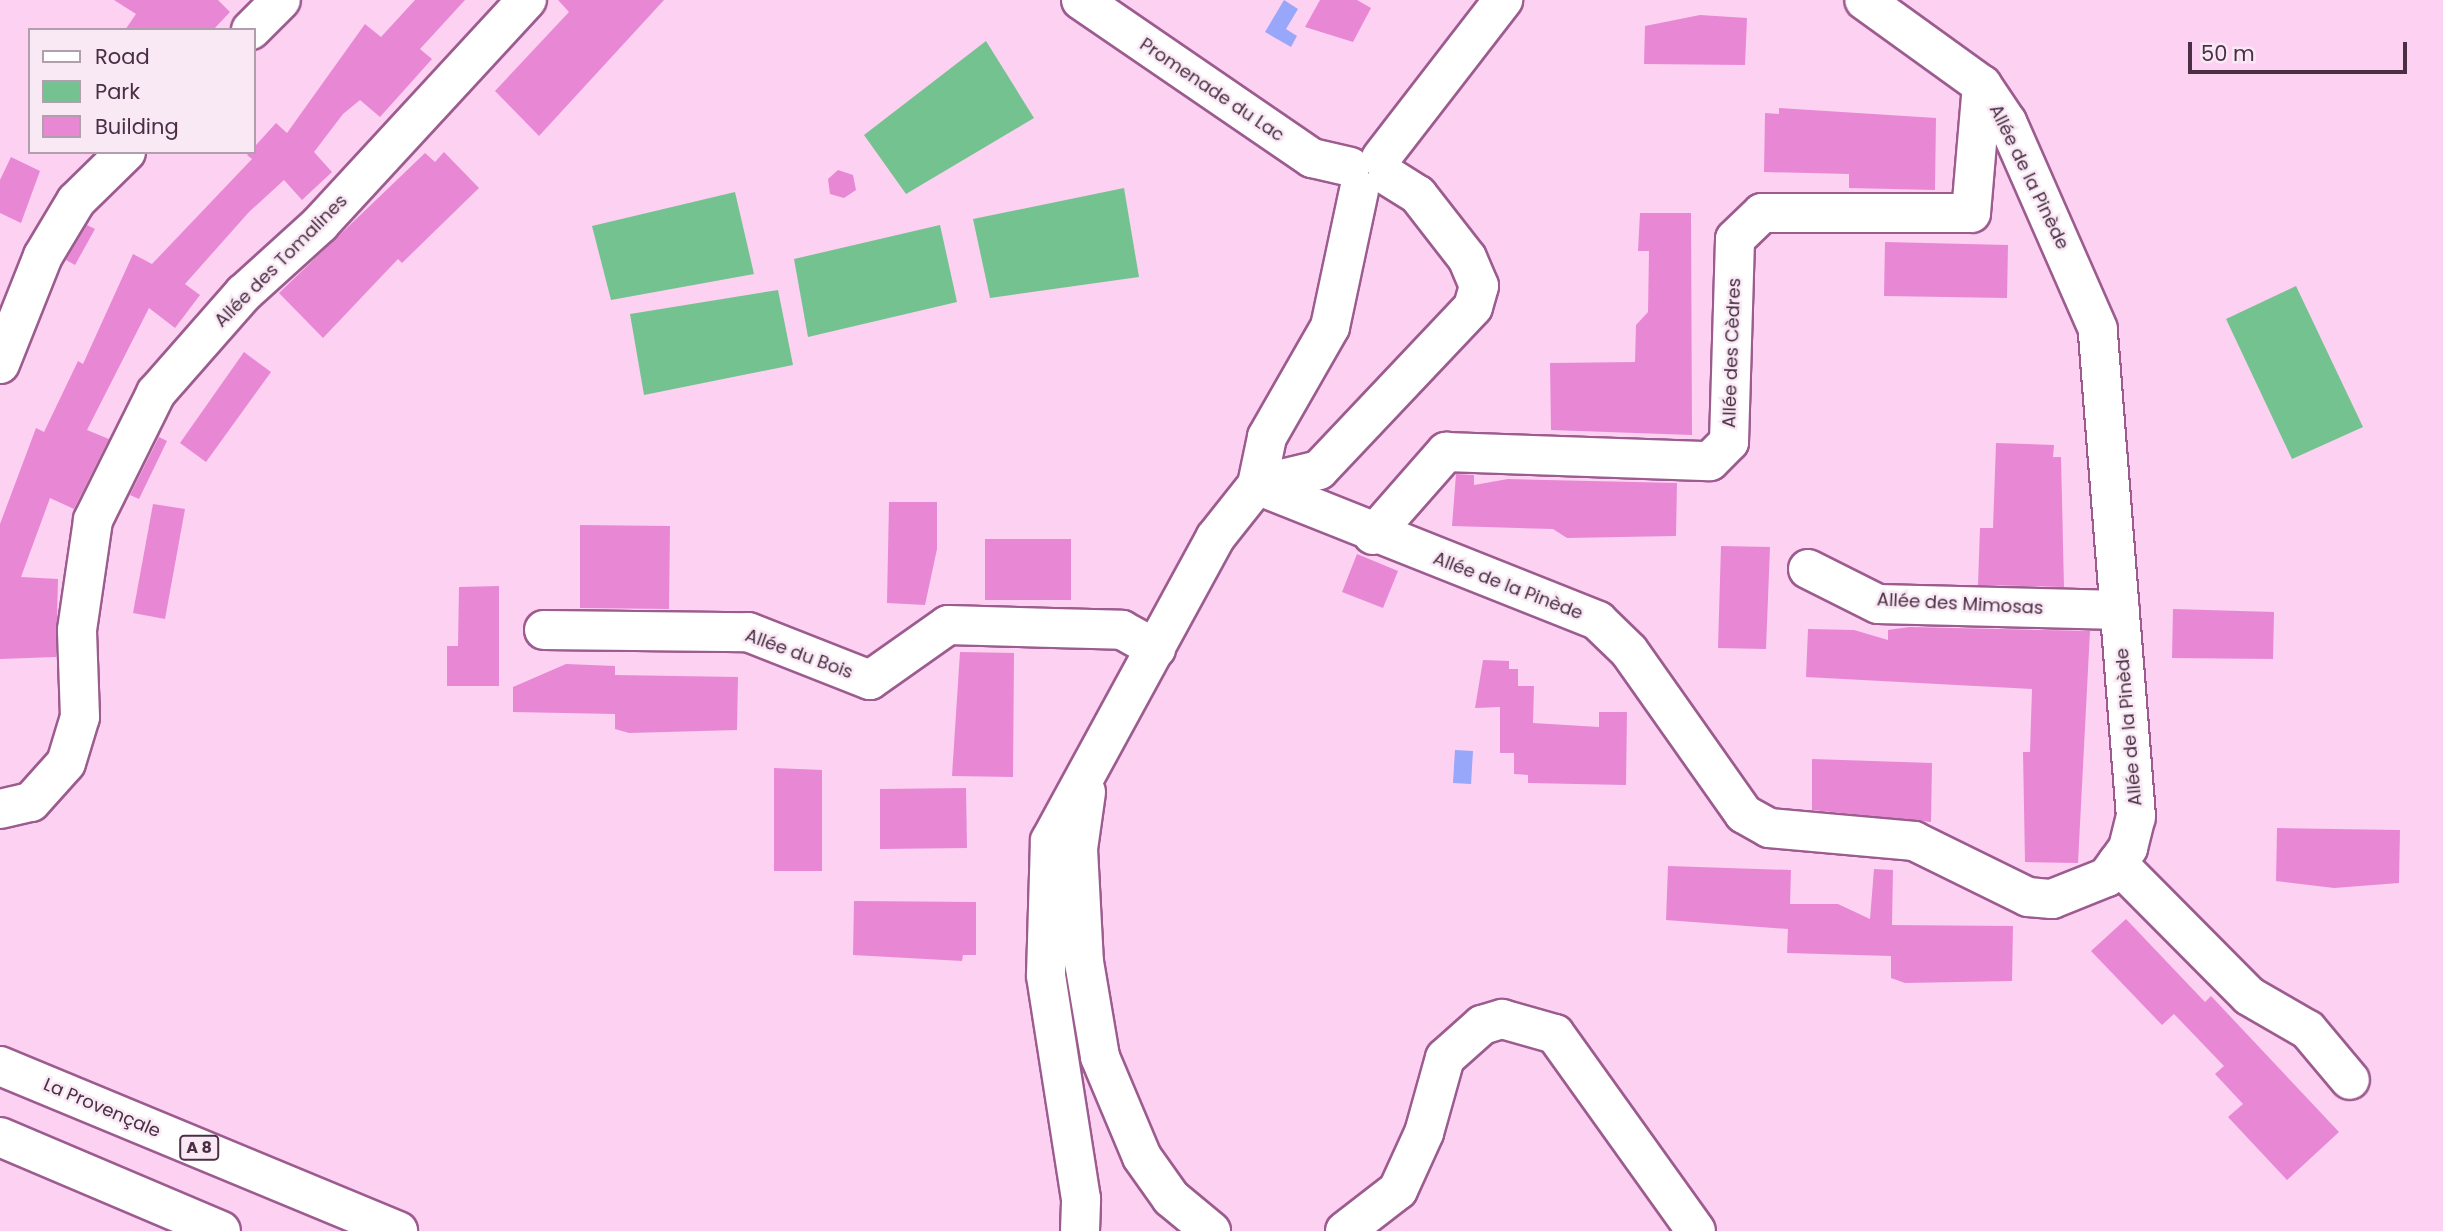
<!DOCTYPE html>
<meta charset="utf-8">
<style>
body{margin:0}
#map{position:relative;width:2443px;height:1231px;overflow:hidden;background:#fdd1f2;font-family:Poppins,sans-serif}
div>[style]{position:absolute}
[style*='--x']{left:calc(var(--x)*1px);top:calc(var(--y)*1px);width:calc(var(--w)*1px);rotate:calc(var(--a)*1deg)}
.green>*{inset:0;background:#75c291}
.water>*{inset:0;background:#98a7f9}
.building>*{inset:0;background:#e888d4}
.roads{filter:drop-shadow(2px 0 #9c5c8f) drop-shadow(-2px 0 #9c5c8f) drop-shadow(0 2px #9c5c8f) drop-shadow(0 -2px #9c5c8f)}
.minor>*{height:38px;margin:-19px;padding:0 19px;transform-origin:19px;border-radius:19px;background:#fff}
.highway>*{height:38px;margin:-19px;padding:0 19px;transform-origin:19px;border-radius:19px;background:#fff}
span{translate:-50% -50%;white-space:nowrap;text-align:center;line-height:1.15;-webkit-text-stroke:5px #f8e9f4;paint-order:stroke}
.shield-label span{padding:2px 5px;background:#f8e9f4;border:2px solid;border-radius:5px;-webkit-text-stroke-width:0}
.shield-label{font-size:16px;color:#4b2e44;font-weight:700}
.street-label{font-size:18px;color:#4b2e44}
.legend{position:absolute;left:28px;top:28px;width:228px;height:126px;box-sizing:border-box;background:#f8e9f4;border:2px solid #b39eae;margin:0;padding:9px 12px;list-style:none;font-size:21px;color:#4b2e44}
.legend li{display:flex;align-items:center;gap:14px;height:35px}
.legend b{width:35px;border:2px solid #b39eae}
.scale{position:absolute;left:2188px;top:42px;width:219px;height:32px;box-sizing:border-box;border:4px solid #4b2e44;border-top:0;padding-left:9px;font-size:21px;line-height:24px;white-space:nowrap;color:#4b2e44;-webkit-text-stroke:5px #f8e9f4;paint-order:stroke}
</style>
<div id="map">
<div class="green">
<i style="clip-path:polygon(986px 41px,1034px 118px,906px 194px,864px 135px)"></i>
<i style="clip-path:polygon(1124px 188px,1139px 277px,990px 298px,973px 219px)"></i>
<i style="clip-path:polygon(735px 192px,754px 274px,611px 300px,592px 226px)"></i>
<i style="clip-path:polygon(940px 225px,957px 302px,808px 337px,794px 259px)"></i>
<i style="clip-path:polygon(2296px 286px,2363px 427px,2292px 459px,2226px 319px)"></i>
<i style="clip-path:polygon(778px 290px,793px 365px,644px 395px,630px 314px)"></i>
</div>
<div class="water">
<i style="clip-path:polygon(1284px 0,1298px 9px,1286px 29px,1297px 36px,1291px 47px,1265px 32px)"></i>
<i style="clip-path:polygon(1455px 750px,1473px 751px,1471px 784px,1453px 783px)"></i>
</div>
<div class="building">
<i style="clip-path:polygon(114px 0,218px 0,230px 12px,213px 30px,125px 30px,136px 14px)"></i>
<i style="clip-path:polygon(415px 0,465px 0,420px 49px,432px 59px,380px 117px,360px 100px,343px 114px,314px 152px,332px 172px,302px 200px,284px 180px,249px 212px,185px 284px,200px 295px,175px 328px,149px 308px,87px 430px,109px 439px,74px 509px,50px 498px,21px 577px,58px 579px,56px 657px,0 659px,0 524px,36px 428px,44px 432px,78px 361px,83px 364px,133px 254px,152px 264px,252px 159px,247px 155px,276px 123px,287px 133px,365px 24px,381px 37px)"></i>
<i style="clip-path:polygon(558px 0,664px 0,539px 136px,495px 91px,569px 12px)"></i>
<i style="clip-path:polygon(1320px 0,1357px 0,1371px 8px,1353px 42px,1305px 27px)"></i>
<i style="clip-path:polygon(1700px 15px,1747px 18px,1745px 65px,1644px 64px,1645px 26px)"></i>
<i style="clip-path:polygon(1779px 108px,1936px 118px,1935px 190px,1849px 188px,1849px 174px,1764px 172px,1765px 113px,1779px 114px)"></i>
<i style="clip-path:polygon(444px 152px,479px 188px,402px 263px,398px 259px,323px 338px,279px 293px,425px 153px,435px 162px)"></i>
<i style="clip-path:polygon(11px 157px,40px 171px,21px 223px,0 213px,0 180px)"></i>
<i style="clip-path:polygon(838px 170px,853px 175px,856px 190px,844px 198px,830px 194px,828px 179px)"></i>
<i style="clip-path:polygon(1640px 213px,1691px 213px,1692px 435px,1551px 430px,1550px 363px,1635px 362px,1636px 325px,1648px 312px,1649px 251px,1638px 251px)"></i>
<i style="clip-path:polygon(87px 225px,95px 229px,75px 265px,66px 260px)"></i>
<i style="clip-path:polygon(1885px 242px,2008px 245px,2007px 298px,1884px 296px)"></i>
<i style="clip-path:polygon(244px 352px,271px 372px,206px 462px,180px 443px)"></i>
<i style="clip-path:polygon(159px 437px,167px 441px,139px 499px,130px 495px)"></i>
<i style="clip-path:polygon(1996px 443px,2054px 445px,2053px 457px,2061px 457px,2064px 587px,1978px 585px,1980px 528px,1993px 528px)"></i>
<i style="clip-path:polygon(1456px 474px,1474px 475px,1474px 485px,1508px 479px,1677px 483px,1676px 536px,1567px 538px,1553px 529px,1452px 526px)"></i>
<i style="clip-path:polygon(889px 502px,937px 502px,937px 549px,925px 605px,887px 603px)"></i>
<i style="clip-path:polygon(153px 504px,185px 509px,165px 619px,133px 613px)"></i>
<i style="clip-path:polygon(580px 525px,670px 526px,669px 609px,580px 608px)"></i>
<i style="clip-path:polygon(985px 539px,1071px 539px,1071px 600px,985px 600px)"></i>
<i style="clip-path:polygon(1721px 546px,1770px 547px,1766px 649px,1718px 648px)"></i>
<i style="clip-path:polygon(1357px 554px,1398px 571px,1383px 608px,1342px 592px)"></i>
<i style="clip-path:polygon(499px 586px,499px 686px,447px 686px,447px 646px,458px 646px,459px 587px)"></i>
<i style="clip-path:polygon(2173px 609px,2274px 612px,2273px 659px,2172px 658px)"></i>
<i style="clip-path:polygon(1909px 627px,2090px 631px,2078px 863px,2025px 862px,2023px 752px,2030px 752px,2032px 689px,1806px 677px,1808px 629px,1854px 630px,1888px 640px,1888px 630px)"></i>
<i style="clip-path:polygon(960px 652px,1014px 653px,1013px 777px,952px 776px)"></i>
<i style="clip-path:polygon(1483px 660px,1509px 661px,1509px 669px,1518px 669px,1518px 686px,1534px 686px,1533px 723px,1599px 727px,1599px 712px,1627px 712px,1626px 785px,1528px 783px,1528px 775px,1514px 774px,1514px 753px,1500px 753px,1500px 707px,1475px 708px)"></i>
<i style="clip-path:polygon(566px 664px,615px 666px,615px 675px,738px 677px,737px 730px,629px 733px,615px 729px,615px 714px,513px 712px,513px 687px)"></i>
<i style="clip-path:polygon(1812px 759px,1932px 763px,1931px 822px,1812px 810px)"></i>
<i style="clip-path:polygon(774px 768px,822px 770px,822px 871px,774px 871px)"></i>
<i style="clip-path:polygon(966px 788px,967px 848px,880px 849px,880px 789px)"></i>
<i style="clip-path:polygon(2277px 828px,2400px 830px,2399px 883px,2334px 888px,2276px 881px)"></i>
<i style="clip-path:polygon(1668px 866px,1791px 870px,1790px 904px,1838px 904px,1870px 919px,1874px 869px,1893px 870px,1892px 925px,2013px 926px,2012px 981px,1905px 983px,1891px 978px,1891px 956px,1787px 953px,1788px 929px,1666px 920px)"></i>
<i style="clip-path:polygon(854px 901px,976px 902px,976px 955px,963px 955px,962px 961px,853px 955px)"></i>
<i style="clip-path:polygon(2126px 919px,2205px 1002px,2211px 996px,2339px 1132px,2287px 1180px,2228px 1117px,2243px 1104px,2215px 1074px,2224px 1066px,2174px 1014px,2162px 1025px,2091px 951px)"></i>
</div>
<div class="roads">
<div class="minor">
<i style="--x:1081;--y:0;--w:280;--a:34.4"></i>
<i style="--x:1312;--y:158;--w:39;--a:13"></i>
<i style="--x:251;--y:30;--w:42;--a:-45"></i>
<i style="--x:1381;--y:158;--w:200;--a:-52.3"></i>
<i style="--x:0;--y:364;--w:116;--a:-68.3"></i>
<i style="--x:43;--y:256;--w:64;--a:-59"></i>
<i style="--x:76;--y:201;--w:70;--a:-44.4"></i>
<i style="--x:1257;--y:485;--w:367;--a:21.7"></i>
<i style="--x:1598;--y:621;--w:43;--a:44.1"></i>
<i style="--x:1629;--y:651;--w:199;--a:54.8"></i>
<i style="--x:1744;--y:814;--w:29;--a:29"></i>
<i style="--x:1769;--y:828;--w:146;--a:5.1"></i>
<i style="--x:1914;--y:841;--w:127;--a:26.2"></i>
<i style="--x:2028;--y:897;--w:24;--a:5"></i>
<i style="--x:2052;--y:899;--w:59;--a:-21.8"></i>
<i style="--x:2107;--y:877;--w:36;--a:-54"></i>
<i style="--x:2128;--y:848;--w:32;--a:-76"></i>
<i style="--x:2136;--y:817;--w:489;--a:-94.5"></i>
<i style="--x:2098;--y:329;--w:226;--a:-113.7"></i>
<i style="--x:2007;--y:122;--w:45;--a:-124"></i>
<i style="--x:1982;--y:85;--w:145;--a:-144.2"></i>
<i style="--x:1257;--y:485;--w:64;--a:-13.6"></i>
<i style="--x:1319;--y:470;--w:224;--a:-46.6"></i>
<i style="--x:1473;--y:307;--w:22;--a:-74"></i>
<i style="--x:1479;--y:286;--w:30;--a:-113"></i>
<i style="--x:1467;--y:258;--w:80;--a:-127.9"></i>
<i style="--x:1418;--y:195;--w:36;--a:-148"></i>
<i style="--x:1373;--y:535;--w:111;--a:-48.7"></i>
<i style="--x:1446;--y:452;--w:264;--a:2"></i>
<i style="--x:1710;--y:461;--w:27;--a:-45"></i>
<i style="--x:1729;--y:442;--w:203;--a:-88.3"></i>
<i style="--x:1735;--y:239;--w:37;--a:-44"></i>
<i style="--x:1762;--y:213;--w:209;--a:0"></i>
<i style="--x:1971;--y:213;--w:128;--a:-85.1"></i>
<i style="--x:1808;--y:569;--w:78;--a:26.6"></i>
<i style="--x:1878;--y:604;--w:242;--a:1.4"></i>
<i style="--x:544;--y:630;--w:204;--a:0.6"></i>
<i style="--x:748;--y:632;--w:131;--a:21.5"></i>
<i style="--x:870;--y:680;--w:95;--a:-35.2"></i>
<i style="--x:948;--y:625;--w:174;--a:1.6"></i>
<i style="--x:1122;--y:630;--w:39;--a:29"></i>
<i style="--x:1086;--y:792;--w:58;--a:98"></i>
<i style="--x:1078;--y:849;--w:113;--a:87"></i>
<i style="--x:1084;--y:962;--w:96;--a:80.4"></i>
<i style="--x:1100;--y:1057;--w:108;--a:67.2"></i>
<i style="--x:1142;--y:1157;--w:50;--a:54.7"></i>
<i style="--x:1171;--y:1198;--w:52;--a:39.5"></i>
<i style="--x:0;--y:809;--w:32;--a:-13"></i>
<i style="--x:31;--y:802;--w:52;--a:-48.1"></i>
<i style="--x:66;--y:763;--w:48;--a:-73.1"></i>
<i style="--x:80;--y:717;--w:87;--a:-92"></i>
<i style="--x:77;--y:630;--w:111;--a:-81.7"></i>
<i style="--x:93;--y:520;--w:142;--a:-63.6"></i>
<i style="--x:156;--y:393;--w:133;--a:-48.7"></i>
<i style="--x:244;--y:293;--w:103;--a:-42.2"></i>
<i style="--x:320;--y:224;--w:305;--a:-47.3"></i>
<i style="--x:2117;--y:863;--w:187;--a:45.2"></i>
<i style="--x:2249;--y:996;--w:68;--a:30"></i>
<i style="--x:2308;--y:1030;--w:65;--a:50"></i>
<i style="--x:1080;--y:1231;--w:32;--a:-88"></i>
<i style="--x:1081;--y:1199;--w:227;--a:-98.9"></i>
<i style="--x:1046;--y:975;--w:134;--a:-88.3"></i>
<i style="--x:1050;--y:841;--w:345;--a:-61.4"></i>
<i style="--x:1215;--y:538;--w:68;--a:-51.6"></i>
<i style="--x:1257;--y:485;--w:49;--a:-78.2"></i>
<i style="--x:1267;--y:437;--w:127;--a:-60.2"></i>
<i style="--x:1330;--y:327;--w:140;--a:-78"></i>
<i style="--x:1345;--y:1231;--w:67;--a:-37.7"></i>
<i style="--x:1398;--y:1190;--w:63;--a:-65.5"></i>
<i style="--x:1424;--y:1133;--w:78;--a:-74.4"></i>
<i style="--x:1445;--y:1058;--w:50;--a:-41.7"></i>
<i style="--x:1482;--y:1025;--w:21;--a:-17"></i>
<i style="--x:1502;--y:1019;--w:55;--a:15.8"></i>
<i style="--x:1555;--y:1034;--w:242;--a:54.4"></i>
</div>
<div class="highway">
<i style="--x:0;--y:1066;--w:431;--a:22.5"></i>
<i style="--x:0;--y:1137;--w:240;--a:23"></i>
</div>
</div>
<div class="shield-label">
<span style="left:199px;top:1148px">A 8</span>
</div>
<div class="street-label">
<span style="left:1212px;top:90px;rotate:34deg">Promenade du Lac</span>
<span style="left:2029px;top:177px;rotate:64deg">Allée de la Pinède</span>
<span style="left:281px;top:261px;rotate:-45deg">Allée des Tomalines</span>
<span style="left:1732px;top:353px;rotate:-88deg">Allée des Cèdres</span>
<span style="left:1508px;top:586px;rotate:21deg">Allée de la Pinède</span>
<span style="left:1960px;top:604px;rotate:3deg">Allée des Mimosas</span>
<span style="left:799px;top:654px;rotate:20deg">Allée du Bois</span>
<span style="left:2129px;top:727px;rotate:-95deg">Allée de la Pinède</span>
<span style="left:102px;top:1108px;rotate:23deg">La Provençale</span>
</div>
<ul class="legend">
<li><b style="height:9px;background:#fff"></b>Road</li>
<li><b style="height:19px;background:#75c291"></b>Park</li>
<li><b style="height:19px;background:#e888d4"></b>Building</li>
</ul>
<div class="scale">50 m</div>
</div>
